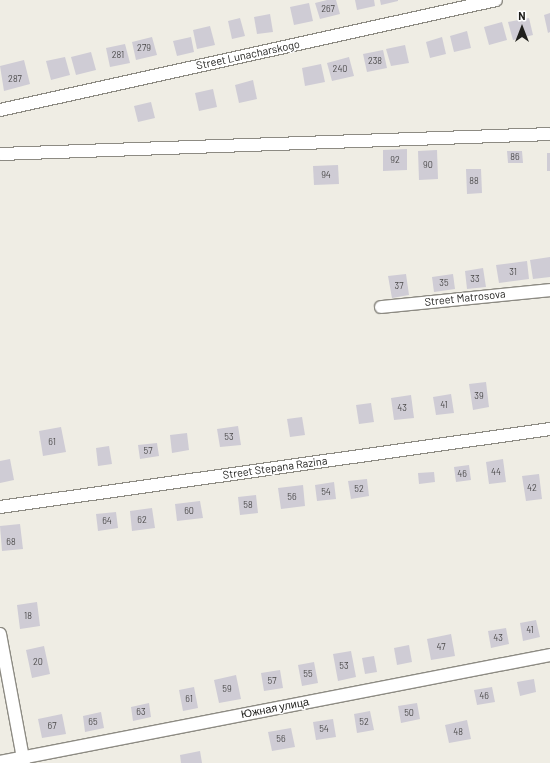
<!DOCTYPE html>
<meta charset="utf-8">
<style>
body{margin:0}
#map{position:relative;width:550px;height:763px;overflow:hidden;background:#efede4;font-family:Barlow,sans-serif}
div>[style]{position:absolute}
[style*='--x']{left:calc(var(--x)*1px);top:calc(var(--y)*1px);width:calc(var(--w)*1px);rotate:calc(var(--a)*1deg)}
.building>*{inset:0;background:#cfccd5}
.roads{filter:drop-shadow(1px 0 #8d8b83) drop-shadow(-1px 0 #8d8b83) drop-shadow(0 1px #8d8b83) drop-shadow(0 -1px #8d8b83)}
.street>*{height:12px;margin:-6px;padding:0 6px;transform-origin:6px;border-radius:6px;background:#fff}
span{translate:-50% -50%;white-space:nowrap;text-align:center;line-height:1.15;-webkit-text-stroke:3px #fff;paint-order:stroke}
.number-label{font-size:9px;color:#4b4a4a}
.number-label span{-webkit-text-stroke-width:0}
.street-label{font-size:11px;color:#1f1f1c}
.north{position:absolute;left:502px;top:8px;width:40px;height:40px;-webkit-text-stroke:3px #fff;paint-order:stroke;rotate:0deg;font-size:11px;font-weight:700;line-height:16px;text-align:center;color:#1f1f1c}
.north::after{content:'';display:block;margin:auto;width:14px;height:18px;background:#1f1f1c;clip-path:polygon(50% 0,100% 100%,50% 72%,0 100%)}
</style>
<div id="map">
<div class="building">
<i style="clip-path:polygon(327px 0,336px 0,340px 14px,320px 19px,315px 3px)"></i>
<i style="clip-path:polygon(355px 0,374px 0,375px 6px,357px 10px)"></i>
<i style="clip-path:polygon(380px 0,398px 0,398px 1px,381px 5px)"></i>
<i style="clip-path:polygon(309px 3px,313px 21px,294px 25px,290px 7px)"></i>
<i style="clip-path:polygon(550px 13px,550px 32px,548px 33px,544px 15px)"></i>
<i style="clip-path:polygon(270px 14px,273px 32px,257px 34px,254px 17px)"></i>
<i style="clip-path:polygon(240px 18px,245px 36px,232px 39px,228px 21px)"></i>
<i style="clip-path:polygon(529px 18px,533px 35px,513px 40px,508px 22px)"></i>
<i style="clip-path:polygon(502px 22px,507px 40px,489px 45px,484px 27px)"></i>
<i style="clip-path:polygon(210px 26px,215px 45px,197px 49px,193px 30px)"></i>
<i style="clip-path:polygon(467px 31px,471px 48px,454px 52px,450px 36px)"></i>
<i style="clip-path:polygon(152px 37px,157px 55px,136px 60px,132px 42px)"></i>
<i style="clip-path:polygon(191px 37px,194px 52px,177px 56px,173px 41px)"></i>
<i style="clip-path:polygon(442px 37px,446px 54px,430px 58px,426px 42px)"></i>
<i style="clip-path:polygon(125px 44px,130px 63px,110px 67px,106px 48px)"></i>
<i style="clip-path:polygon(405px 45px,409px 63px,391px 66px,386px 49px)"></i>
<i style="clip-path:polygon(383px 50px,387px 68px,367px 72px,363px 54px)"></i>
<i style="clip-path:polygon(91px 52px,96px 70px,76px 75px,71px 57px)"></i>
<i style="clip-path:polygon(65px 57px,70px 75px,51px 80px,46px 61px)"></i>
<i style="clip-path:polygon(349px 57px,354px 76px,332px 81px,327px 63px)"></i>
<i style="clip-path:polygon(24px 60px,30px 84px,4px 91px,0 66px)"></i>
<i style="clip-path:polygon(321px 64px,325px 82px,305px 86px,302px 68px)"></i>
<i style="clip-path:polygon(253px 80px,257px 99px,239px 103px,235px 85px)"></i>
<i style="clip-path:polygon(213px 89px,217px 107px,199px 111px,195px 93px)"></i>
<i style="clip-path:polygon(151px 102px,155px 118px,138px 122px,134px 106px)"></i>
<i style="clip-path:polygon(407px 149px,407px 170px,383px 171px,383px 150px)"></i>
<i style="clip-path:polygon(437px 150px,438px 179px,419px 180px,418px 151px)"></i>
<i style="clip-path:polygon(507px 151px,522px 151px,523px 163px,508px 163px)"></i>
<i style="clip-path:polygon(547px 153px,550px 153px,550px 171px,547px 171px)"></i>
<i style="clip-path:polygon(338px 165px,339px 184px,314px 185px,313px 166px)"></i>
<i style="clip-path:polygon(466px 169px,481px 169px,482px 193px,467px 194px)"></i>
<i style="clip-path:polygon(550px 257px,550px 277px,533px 279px,530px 260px)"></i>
<i style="clip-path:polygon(527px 261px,529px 279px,499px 283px,496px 265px)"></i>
<i style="clip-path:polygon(483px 268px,486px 287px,467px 289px,465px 271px)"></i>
<i style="clip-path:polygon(406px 274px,409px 295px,392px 298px,388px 276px)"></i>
<i style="clip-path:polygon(453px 274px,455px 289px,434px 292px,432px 277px)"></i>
<i style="clip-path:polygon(486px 382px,489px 407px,473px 410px,469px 384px)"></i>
<i style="clip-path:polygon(451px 394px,454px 413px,436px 415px,433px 397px)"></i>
<i style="clip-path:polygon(411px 395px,414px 418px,394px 420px,391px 398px)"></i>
<i style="clip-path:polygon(371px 403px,374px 422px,359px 424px,356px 405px)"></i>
<i style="clip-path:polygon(302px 417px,305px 435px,290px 437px,287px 419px)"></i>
<i style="clip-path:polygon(238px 426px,241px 445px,220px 447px,217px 429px)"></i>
<i style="clip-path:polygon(61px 427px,66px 452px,43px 456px,39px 431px)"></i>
<i style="clip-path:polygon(187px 433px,189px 450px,172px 453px,170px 435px)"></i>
<i style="clip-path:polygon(157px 443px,159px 456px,140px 459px,138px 445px)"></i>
<i style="clip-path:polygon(109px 446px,112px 464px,98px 466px,96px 448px)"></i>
<i style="clip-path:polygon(10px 459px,14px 480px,0 483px,0 461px)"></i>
<i style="clip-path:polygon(503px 459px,506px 482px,489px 484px,486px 462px)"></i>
<i style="clip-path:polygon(469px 465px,471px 480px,456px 482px,454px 467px)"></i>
<i style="clip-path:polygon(434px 472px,435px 482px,419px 484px,418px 473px)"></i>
<i style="clip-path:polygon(539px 474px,542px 499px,526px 501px,522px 476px)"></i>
<i style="clip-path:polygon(367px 479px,369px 496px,351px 499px,348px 481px)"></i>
<i style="clip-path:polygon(334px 482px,336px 499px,317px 501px,315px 485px)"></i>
<i style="clip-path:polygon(303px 485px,305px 506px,281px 509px,278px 488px)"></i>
<i style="clip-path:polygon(256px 495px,258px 513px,240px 515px,238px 497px)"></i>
<i style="clip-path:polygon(200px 501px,203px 518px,177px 521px,175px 504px)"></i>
<i style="clip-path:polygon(152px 508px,155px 528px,132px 531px,130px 511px)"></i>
<i style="clip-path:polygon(116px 512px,118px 528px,98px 531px,96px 514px)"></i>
<i style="clip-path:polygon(20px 524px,23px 549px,2px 551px,0 526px)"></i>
<i style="clip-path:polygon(37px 602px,40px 626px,20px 629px,17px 605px)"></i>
<i style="clip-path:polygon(536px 620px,540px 637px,523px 641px,520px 623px)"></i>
<i style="clip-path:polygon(506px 628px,509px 644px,491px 648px,488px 631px)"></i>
<i style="clip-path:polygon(451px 634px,455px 656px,431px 660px,427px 639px)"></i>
<i style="clip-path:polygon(409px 645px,412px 662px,397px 665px,394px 648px)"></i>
<i style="clip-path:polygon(44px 646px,50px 674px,32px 678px,26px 650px)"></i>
<i style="clip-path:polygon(351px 651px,356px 677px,338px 681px,333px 654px)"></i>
<i style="clip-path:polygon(374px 656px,377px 672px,365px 674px,362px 658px)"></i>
<i style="clip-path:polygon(314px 662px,318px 683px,302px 686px,298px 665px)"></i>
<i style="clip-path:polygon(280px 670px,283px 688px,264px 691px,261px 673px)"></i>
<i style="clip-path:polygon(236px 675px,241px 699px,219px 703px,214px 680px)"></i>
<i style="clip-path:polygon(534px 679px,536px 692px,520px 696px,517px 682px)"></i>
<i style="clip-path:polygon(194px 687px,198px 708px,183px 711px,179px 690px)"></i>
<i style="clip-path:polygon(492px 687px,495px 702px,477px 705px,474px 690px)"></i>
<i style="clip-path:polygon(149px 703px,151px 717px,133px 721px,131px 707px)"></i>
<i style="clip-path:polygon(417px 703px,420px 719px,401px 723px,398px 706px)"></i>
<i style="clip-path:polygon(370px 711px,374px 730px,357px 733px,354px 714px)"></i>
<i style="clip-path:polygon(101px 712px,104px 728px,85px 732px,83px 716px)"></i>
<i style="clip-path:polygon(62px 714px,66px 734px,42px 738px,38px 719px)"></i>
<i style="clip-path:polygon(333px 719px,336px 737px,316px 740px,313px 722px)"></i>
<i style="clip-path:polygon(467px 720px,471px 739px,449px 743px,445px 725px)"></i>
<i style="clip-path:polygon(291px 728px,295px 747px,272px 751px,268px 732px)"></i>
<i style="clip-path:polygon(200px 751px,202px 763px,181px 763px,180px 755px)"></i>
</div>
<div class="roads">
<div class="street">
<i style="--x:0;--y:110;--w:508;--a:-12.5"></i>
<i style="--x:0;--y:154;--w:550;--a:-2.08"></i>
<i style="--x:381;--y:307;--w:170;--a:-5.7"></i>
<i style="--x:0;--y:507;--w:556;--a:-8.07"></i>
<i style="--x:0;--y:634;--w:131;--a:79.5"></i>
<i style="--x:0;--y:762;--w:560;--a:-11.01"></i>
</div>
</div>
<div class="number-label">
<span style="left:328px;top:9px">267</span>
<span style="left:144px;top:48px">279</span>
<span style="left:118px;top:55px">281</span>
<span style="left:375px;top:61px">238</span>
<span style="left:340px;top:69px">240</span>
<span style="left:15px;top:79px">287</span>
<span style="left:515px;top:157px">86</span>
<span style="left:395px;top:160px">92</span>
<span style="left:428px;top:165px">90</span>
<span style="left:326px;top:175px">94</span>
<span style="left:474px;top:181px">88</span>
<span style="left:513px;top:272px">31</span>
<span style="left:475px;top:279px">33</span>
<span style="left:444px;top:283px">35</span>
<span style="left:399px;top:286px">37</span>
<span style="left:479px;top:396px">39</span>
<span style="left:444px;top:405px">41</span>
<span style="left:402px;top:408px">43</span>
<span style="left:229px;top:437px">53</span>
<span style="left:52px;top:442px">61</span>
<span style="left:148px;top:451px">57</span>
<span style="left:496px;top:472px">44</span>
<span style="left:462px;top:474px">46</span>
<span style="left:532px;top:488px">42</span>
<span style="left:359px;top:489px">52</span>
<span style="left:326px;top:492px">54</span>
<span style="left:292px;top:497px">56</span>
<span style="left:248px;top:505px">58</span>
<span style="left:189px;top:511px">60</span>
<span style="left:142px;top:520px">62</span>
<span style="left:107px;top:521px">64</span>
<span style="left:11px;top:542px">68</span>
<span style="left:28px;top:616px">18</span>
<span style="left:530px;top:630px">41</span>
<span style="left:498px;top:638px">43</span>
<span style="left:441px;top:647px">47</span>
<span style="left:38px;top:662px">20</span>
<span style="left:344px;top:666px">53</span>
<span style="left:308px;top:674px">55</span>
<span style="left:272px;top:681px">57</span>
<span style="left:227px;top:689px">59</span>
<span style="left:484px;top:696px">46</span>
<span style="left:189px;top:699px">61</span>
<span style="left:141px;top:712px">63</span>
<span style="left:409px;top:713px">50</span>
<span style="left:93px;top:722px">65</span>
<span style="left:364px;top:722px">52</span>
<span style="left:52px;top:726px">67</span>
<span style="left:324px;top:729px">54</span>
<span style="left:458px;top:732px">48</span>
<span style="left:281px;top:739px">56</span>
</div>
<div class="street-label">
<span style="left:248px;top:55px;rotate:-12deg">Street Lunacharskogo</span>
<span style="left:465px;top:298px;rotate:-6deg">Street Matrosova</span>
<span style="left:275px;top:468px;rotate:-8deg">Street Stepana Razina</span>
<span style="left:275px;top:708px;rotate:-11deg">Южная улица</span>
</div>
<div class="north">N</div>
</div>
